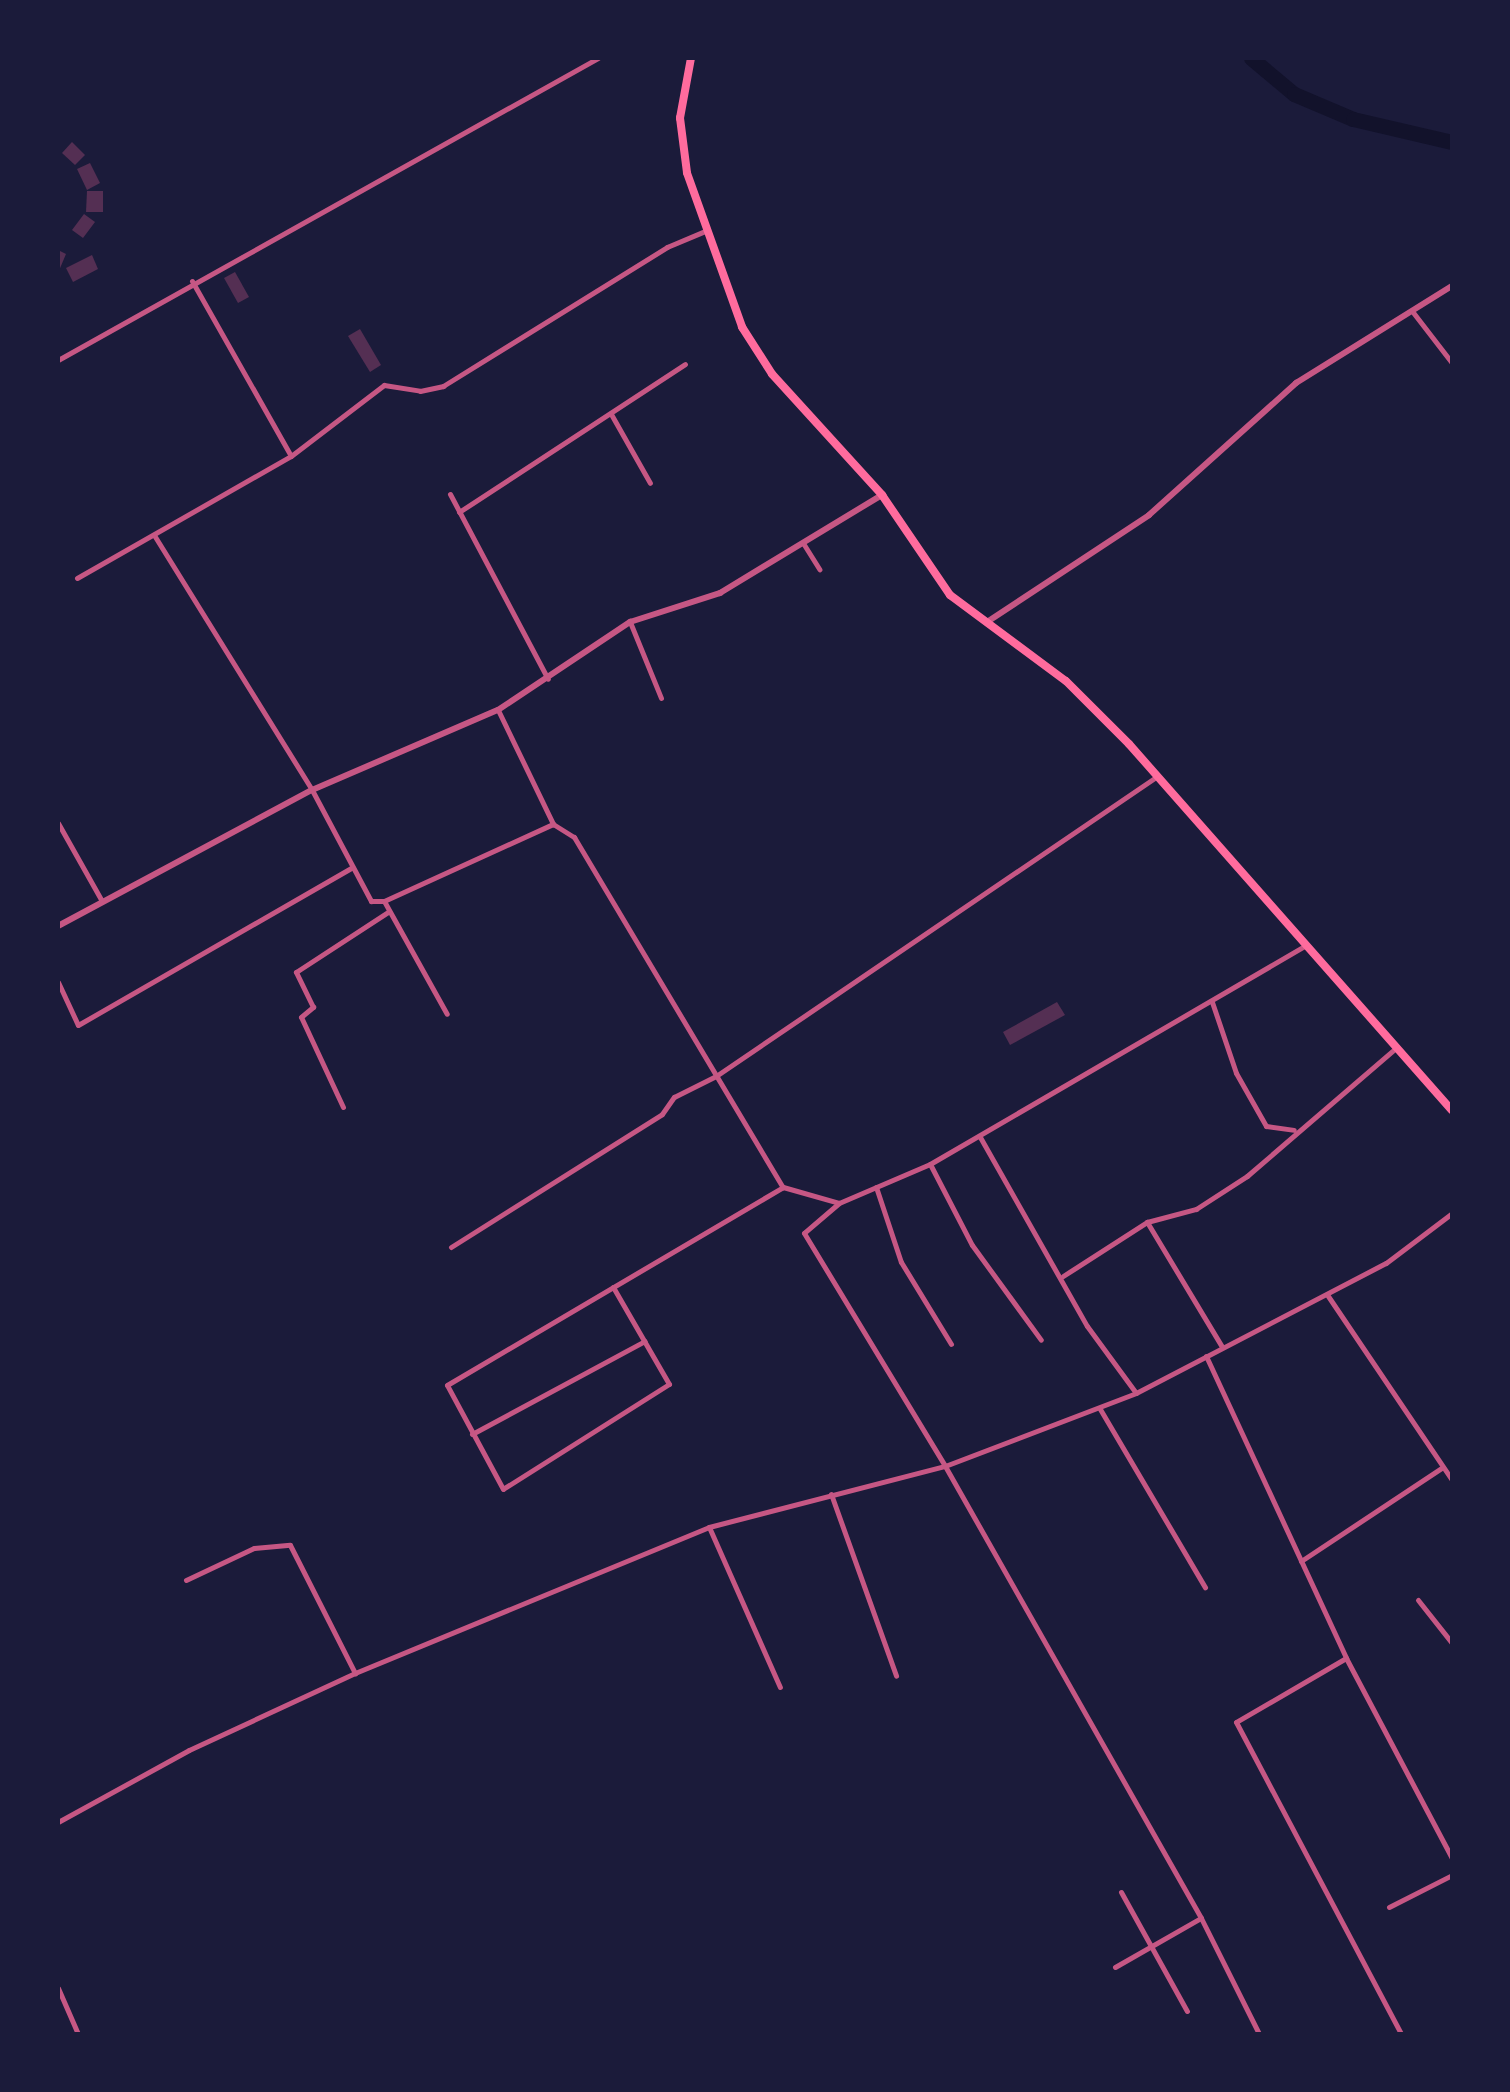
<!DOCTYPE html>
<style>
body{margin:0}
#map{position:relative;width:1510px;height:2092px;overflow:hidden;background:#1b1b3a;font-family:"Work Sans",sans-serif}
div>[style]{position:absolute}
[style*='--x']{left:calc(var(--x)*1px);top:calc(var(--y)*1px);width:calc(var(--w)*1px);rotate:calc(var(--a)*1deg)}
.river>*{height:15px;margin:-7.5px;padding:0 7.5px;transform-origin:7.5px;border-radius:7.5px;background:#12122b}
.building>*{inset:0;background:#542f53}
.minor>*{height:5px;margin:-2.5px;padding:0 2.5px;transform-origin:2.5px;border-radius:2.5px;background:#c65784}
.tertiary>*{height:6px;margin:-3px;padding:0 3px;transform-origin:3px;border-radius:3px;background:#c65784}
.primary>*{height:8px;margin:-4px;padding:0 4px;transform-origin:4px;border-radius:4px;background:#ff6b9d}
span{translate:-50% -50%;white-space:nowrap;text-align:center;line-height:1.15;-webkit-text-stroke:8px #1b1b3a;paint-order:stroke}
.frame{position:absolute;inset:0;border:60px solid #1b1b3a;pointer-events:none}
</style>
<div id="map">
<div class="river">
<i style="--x:1251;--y:58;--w:56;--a:39.9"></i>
<i style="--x:1294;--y:94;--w:64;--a:23"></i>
<i style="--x:1353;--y:119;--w:102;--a:13.1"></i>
</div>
<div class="building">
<i style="clip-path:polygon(72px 142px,85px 155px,75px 165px,62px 153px)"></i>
<i style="clip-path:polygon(90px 163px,100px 183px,87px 190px,77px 169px)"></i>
<i style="clip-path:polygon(87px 191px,103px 191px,103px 212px,86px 212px)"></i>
<i style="clip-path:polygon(84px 214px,95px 222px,83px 238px,72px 230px)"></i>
<i style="clip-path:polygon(58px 250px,66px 254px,58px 273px)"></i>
<i style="clip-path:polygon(92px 255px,98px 269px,73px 282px,66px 268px)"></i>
<i style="clip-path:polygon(235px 272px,249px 297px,238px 303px,224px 278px)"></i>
<i style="clip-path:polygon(360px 329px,381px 365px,370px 372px,348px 336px)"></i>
<i style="clip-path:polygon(1057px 1002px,1065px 1015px,1010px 1045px,1003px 1032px)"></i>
</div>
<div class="minor">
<i style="--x:192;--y:281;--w:201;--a:60.5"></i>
<i style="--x:1412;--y:311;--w:66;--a:52.4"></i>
<i style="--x:58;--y:360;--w:619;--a:-29.22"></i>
<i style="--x:611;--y:414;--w:79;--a:60.5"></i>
<i style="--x:450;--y:494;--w:209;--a:62.1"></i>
<i style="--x:459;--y:512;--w:270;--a:-33.2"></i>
<i style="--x:154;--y:535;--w:300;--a:58.2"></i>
<i style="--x:312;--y:790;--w:126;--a:62"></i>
<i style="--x:371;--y:901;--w:13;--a:0"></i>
<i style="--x:384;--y:901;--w:186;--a:-24.5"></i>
<i style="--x:803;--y:543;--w:31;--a:58"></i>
<i style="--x:77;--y:578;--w:246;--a:-29.7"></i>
<i style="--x:291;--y:456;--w:117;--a:-37.4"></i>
<i style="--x:384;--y:385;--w:36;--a:9"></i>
<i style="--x:420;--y:391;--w:24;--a:-12"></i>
<i style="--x:443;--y:386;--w:264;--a:-31.8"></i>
<i style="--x:667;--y:247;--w:41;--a:-22.8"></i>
<i style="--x:630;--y:622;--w:82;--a:67.8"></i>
<i style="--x:498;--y:710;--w:127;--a:64.2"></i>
<i style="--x:553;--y:824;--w:25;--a:32"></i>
<i style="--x:574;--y:837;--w:408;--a:59.2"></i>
<i style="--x:58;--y:823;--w:90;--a:60.6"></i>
<i style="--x:384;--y:901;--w:129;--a:60.9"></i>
<i style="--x:58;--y:982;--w:47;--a:65.1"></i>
<i style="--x:78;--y:1025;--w:315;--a:-29.9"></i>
<i style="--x:1212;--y:1002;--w:75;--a:71.3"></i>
<i style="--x:1236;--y:1073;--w:61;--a:60.5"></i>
<i style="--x:1266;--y:1126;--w:28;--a:8"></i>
<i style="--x:343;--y:1107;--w:99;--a:-115"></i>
<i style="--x:301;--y:1017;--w:16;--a:-40"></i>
<i style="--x:313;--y:1007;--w:39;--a:-116"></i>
<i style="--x:296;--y:972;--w:110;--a:-33.1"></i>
<i style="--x:980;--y:1137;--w:217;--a:60.5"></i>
<i style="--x:1087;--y:1326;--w:83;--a:53.8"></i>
<i style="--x:930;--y:1164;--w:91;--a:62.6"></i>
<i style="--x:972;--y:1245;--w:117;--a:54"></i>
<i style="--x:876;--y:1187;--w:79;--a:71.6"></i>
<i style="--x:901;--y:1262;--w:96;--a:58.6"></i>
<i style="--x:839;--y:1203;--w:46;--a:139.4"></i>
<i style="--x:804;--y:1233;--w:272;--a:58.8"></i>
<i style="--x:945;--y:1466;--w:519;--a:60.47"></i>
<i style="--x:1201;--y:1918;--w:130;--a:63.4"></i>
<i style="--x:1147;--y:1222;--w:146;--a:59"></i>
<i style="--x:451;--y:1247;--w:249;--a:-32.2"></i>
<i style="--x:662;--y:1114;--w:21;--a:-55"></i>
<i style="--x:674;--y:1097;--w:47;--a:-26.6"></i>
<i style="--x:716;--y:1076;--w:532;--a:-34.2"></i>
<i style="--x:1063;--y:1276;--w:100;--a:-32.7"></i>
<i style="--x:1147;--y:1222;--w:51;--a:-14.9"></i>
<i style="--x:1196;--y:1209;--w:61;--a:-32.9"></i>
<i style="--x:1247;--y:1176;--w:198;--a:-40.7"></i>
<i style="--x:613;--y:1287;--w:112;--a:60"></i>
<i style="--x:669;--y:1384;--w:196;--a:147.7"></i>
<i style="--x:503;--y:1489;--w:118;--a:-118.3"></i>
<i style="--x:447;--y:1385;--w:390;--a:-30.5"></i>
<i style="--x:783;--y:1187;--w:58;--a:15.9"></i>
<i style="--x:839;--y:1203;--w:99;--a:-23.2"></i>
<i style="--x:930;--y:1164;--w:434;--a:-30.2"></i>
<i style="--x:1328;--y:1296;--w:222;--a:56"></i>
<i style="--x:1206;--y:1356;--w:333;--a:65.1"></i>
<i style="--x:1346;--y:1658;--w:226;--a:62.1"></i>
<i style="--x:1100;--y:1409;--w:207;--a:59.5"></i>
<i style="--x:472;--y:1434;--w:196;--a:-28.3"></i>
<i style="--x:831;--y:1494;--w:193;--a:70.3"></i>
<i style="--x:709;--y:1527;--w:175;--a:66.1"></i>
<i style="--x:1301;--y:1561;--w:170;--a:-33.5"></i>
<i style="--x:186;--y:1580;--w:75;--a:-25.2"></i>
<i style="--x:254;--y:1548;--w:36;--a:-5"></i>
<i style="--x:290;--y:1545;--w:144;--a:63.1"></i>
<i style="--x:1418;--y:1600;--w:55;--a:51.7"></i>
<i style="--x:1346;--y:1658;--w:127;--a:149.8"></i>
<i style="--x:1236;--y:1722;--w:353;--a:62.1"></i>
<i style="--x:58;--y:1822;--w:149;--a:-28.8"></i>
<i style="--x:189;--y:1750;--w:183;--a:-24.9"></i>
<i style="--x:355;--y:1673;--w:383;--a:-22.4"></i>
<i style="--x:709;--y:1527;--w:244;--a:-14.5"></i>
<i style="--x:945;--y:1466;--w:204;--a:-20.9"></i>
<i style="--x:1136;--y:1393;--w:282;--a:-27.5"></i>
<i style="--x:1386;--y:1263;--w:83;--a:-37.1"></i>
<i style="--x:1121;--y:1892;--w:136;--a:61"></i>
<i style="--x:1389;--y:1907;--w:71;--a:-26.9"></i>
<i style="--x:1115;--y:1967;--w:99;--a:-29.7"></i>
<i style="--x:58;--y:1988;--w:50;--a:66.5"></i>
</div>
<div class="tertiary">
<i style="--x:987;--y:622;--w:194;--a:-33.4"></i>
<i style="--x:1149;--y:515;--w:198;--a:-41.9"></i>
<i style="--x:1296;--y:383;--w:184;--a:-31.9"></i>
<i style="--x:58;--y:926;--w:288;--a:-28.2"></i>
<i style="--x:312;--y:790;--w:202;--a:-23.3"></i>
<i style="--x:498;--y:710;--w:159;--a:-33.7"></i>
<i style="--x:630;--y:622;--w:95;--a:-17.9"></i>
<i style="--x:720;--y:593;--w:189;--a:-31.2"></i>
</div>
<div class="primary">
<i style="--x:691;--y:58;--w:61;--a:100.4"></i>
<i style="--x:680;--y:118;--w:55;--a:82.7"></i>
<i style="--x:687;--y:173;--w:164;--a:70.3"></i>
<i style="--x:742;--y:327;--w:56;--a:57.4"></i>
<i style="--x:772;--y:374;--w:164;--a:47.7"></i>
<i style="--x:882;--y:495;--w:121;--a:55.8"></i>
<i style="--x:950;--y:595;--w:144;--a:36.6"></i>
<i style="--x:1066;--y:681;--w:89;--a:45"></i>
<i style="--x:1129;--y:744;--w:488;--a:48.6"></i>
</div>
<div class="frame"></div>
</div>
